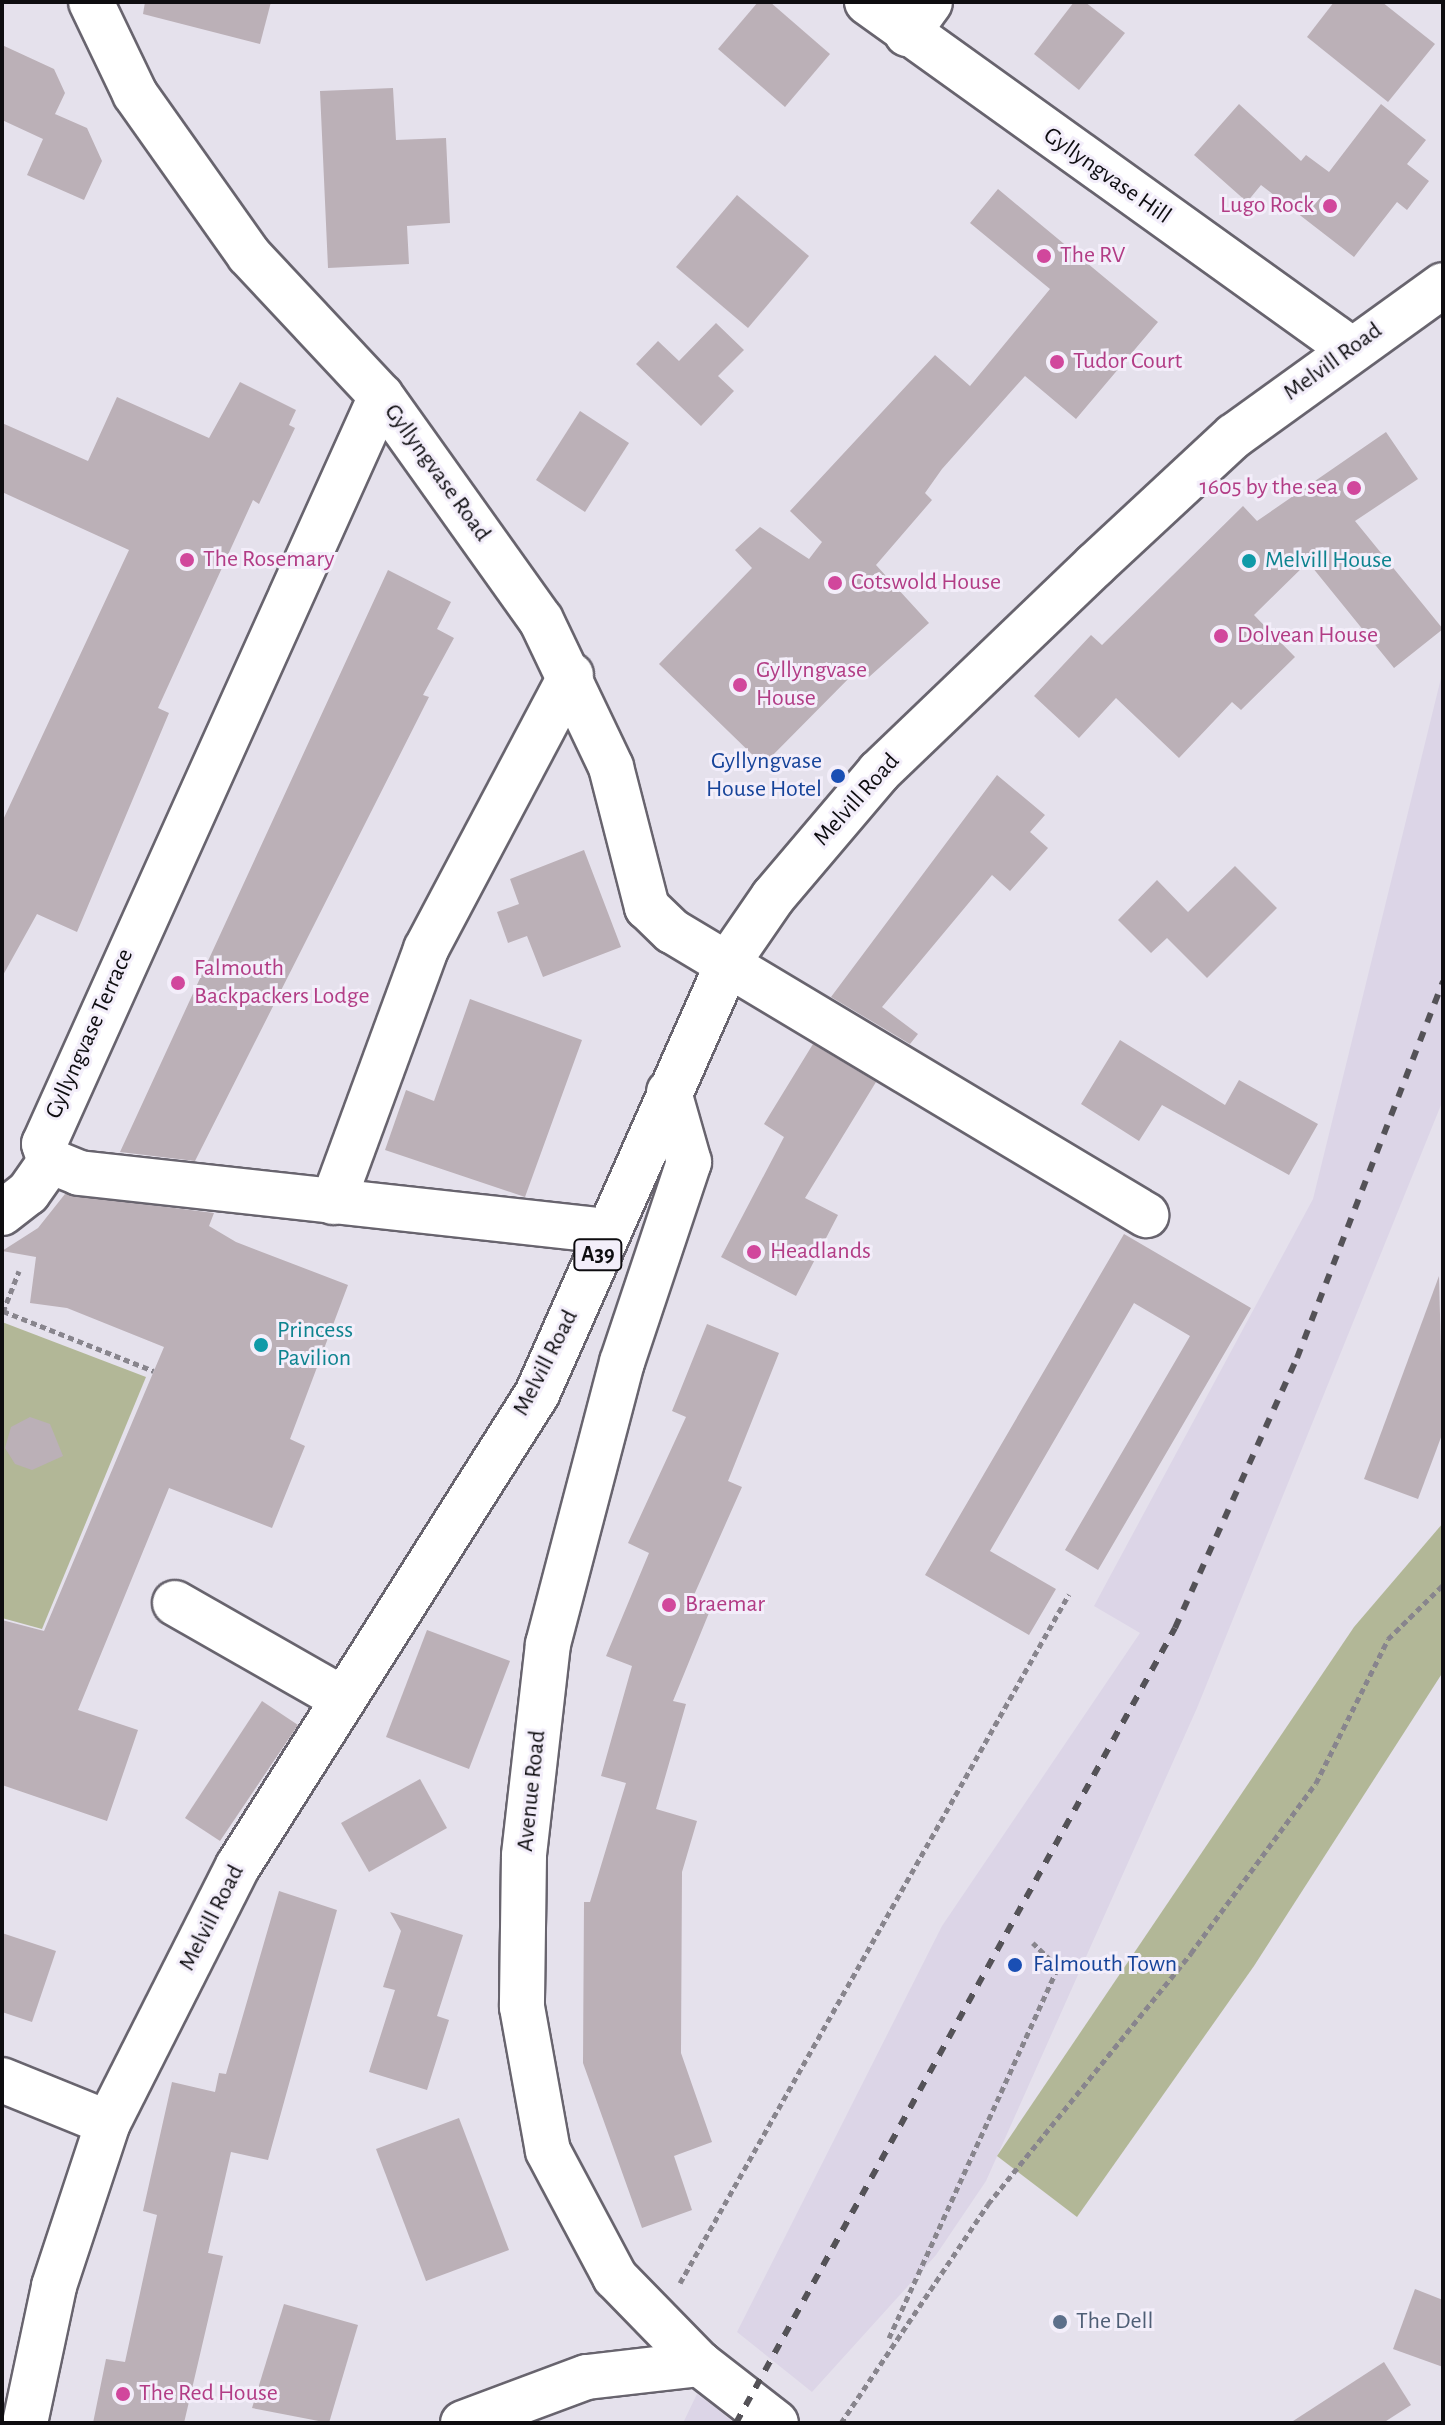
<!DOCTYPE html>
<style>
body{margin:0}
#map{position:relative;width:1445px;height:2425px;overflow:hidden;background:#e5e1ec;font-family:"Alegreya Sans",sans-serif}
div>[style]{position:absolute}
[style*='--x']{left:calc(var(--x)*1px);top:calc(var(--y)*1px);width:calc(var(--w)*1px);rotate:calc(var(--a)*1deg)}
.built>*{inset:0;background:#dcd5e7}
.green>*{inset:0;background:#b2b797}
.building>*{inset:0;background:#bbb0b7}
.path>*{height:5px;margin-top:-2.5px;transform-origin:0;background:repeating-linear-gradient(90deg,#88858d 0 6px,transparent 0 10px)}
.roads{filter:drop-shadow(2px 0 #68646e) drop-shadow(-2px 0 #68646e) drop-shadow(0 2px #68646e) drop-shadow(0 -2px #68646e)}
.minor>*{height:44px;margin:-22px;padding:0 22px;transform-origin:22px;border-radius:22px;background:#fff}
.major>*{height:44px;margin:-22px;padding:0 22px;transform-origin:22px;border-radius:22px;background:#fff}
.rail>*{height:6px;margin-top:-3px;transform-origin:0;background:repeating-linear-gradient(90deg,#545257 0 10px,transparent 0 20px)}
.dots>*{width:22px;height:22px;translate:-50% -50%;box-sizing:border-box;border:4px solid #f3eefa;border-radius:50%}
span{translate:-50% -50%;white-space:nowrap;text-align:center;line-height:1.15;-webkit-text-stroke:6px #f3eefa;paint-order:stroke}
.shield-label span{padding:2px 6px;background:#f3eefa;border:2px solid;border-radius:6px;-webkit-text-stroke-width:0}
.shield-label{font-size:22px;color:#0e0d10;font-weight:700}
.street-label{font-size:24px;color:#0e0d10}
.hotel-label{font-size:24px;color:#b23c85}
.right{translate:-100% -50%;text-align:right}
.left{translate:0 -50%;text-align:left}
.culture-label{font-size:24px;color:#0d838f}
.transit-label{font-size:24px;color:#164399}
.service-label{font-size:24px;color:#4e5e75}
.frame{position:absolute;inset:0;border:4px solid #0e0d10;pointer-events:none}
</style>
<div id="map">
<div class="built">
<i style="clip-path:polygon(1443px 670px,1443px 1100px,1197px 1708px,986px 2181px,936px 2255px,812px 2392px,737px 2332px,942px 1926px,1140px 1633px,1094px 1606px,1313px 1199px)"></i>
<i style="clip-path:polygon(697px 2394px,716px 2408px,734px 2423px,683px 2423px)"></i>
</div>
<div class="green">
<i style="clip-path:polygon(2px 1322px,146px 1377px,42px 1629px,2px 1618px)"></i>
<i style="clip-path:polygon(1443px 1523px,1443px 1672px,1254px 1966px,1077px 2217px,997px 2156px,1354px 1627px)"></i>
</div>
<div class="building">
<i style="clip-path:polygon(145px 2px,271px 2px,260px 44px,143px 14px)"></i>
<i style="clip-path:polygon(758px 2px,770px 2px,830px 54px,785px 107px,718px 49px)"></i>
<i style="clip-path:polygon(1074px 2px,1085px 2px,1125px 33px,1079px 90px,1034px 54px)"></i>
<i style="clip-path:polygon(1334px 2px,1382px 2px,1435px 44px,1388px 102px,1307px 37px)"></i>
<i style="clip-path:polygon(2px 45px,54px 69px,65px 93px,46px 133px,55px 114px,87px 128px,102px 161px,84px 200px,27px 175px,43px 139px,2px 120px)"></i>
<i style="clip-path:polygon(393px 88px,396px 140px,446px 138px,450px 223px,407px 226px,409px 264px,328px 268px,320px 91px)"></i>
<i style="clip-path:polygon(1239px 104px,1301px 161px,1306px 155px,1329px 172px,1381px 104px,1426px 140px,1407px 164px,1429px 181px,1407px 210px,1397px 202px,1354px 257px,1261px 185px,1247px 202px,1194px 155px)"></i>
<i style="clip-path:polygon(998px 189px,1158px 322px,1076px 419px,1025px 376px,942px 469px,925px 493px,932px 500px,876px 565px,929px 623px,869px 677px,860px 667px,763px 765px,659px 664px,752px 568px,735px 550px,760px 527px,809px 559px,822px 542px,790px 511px,935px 355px,970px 386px,1050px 289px,970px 223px)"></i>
<i style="clip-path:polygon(737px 195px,809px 256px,748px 328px,676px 267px)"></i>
<i style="clip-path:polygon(716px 323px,744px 350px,718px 376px,734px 391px,701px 426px,636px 364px,658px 341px,679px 361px)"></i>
<i style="clip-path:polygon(240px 382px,296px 410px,289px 425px,295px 428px,259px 504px,253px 500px,158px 708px,169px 713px,77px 932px,37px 914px,2px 977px,2px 822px,129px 550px,2px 492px,2px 423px,88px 461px,117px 397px,209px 438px)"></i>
<i style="clip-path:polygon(580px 411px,629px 443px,585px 512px,536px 480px)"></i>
<i style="clip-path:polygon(1386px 432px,1418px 479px,1355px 521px,1443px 629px,1394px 668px,1308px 562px,1254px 615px,1295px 657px,1241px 710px,1232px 702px,1179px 758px,1116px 698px,1079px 738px,1034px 696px,1091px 635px,1102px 645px,1243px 506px,1257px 521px)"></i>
<i style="clip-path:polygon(388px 570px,451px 602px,437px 629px,454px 638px,423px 695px,429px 697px,195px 1161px,120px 1152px)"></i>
<i style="clip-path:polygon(997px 775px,1045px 815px,1030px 832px,1048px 848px,1010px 891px,992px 875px,882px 1007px,918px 1034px,910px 1044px,831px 997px)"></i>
<i style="clip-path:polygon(584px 850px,621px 947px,543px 977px,527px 936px,508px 943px,497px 912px,519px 904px,510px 879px)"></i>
<i style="clip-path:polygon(1235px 866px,1277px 908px,1207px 978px,1167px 938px,1151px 953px,1118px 920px,1157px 880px,1188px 912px)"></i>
<i style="clip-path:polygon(470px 999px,582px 1040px,525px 1197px,385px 1150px,406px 1090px,434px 1101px)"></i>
<i style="clip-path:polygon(1120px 1040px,1225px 1105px,1239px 1080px,1318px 1124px,1289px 1175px,1162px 1105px,1139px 1141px,1081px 1104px)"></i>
<i style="clip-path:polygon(813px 1044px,876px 1082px,805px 1198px,838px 1215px,796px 1296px,721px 1257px,784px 1137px,764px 1124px)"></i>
<i style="clip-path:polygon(65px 1194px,214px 1213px,209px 1226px,236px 1242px,348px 1285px,290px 1439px,305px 1446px,272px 1528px,169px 1488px,78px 1710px,138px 1730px,107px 1821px,2px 1785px,2px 1620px,44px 1631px,164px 1347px,67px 1308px,30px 1303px,36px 1257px,2px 1251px,38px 1228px)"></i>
<i style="clip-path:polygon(1124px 1234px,1251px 1308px,1098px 1570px,1065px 1550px,1190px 1336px,1134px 1303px,990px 1551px,1056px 1589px,1029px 1635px,925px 1575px)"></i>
<i style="clip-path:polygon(1439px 1276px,1443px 1432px,1418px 1499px,1364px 1479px)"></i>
<i style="clip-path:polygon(707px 1324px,779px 1353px,728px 1481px,742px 1487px,694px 1595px,713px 1603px,673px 1701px,686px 1704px,656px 1809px,697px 1821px,682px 1872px,681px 2053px,712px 2142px,674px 2156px,692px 2210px,642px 2228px,583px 2063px,584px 1902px,590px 1902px,626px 1783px,601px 1776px,632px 1666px,606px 1656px,649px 1553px,628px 1543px,686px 1417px,672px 1411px)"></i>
<i style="clip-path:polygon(30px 1417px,50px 1424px,63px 1456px,32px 1470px,15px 1464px,5px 1448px,11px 1427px)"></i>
<i style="clip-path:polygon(427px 1630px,510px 1661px,469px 1769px,386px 1737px)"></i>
<i style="clip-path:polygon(262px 1701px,298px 1725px,220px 1841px,185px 1818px)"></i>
<i style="clip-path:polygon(420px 1779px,447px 1828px,369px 1872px,341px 1823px)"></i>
<i style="clip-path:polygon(279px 1891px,337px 1910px,268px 2160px,231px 2152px,208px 2253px,223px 2256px,184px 2423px,93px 2423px,106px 2359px,125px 2362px,157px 2215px,143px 2211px,172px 2082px,215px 2092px,219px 2073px,226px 2074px)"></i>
<i style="clip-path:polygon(390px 1912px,463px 1935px,437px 2016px,449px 2020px,427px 2090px,369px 2072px,395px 1990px,383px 1987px,401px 1931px)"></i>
<i style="clip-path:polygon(2px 1933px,56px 1951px,32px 2022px,2px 2012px)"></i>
<i style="clip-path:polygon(459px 2118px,509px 2250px,426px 2281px,376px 2149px)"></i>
<i style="clip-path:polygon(1415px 2289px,1443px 2300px,1443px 2367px,1393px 2349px)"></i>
<i style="clip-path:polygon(284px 2304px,358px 2325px,329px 2423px,252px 2408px)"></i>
<i style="clip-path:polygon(1384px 2362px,1411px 2405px,1383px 2423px,1290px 2423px)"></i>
</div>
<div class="path">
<i style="--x:3;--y:1311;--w:162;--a:21.7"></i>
<i style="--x:3;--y:1312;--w:44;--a:-68.7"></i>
<i style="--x:680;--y:2283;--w:791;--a:-60.55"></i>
<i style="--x:889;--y:2338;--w:408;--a:-65.5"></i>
<i style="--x:1058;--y:1967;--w:35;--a:-136"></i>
<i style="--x:841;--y:2423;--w:264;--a:-56.1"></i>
<i style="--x:988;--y:2204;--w:323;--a:-51"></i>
<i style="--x:1191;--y:1953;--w:211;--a:-53.7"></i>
<i style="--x:1316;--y:1783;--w:161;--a:-63.4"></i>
<i style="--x:1388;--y:1639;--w:77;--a:-44.5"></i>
</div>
<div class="roads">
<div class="minor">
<i style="--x:91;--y:2;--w:102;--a:64.4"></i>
<i style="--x:135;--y:94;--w:197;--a:54.7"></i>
<i style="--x:249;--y:255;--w:193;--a:46.9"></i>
<i style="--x:381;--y:396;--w:275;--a:54.5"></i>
<i style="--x:541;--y:620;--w:163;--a:64.5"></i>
<i style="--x:611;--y:767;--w:145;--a:75.6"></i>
<i style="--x:647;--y:907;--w:35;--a:44"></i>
<i style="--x:672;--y:931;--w:553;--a:30.93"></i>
<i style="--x:867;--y:2;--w:592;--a:35.65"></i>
<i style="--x:907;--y:34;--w:39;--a:-54"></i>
<i style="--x:381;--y:396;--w:820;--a:114.25"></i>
<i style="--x:44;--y:1144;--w:18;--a:71"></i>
<i style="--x:50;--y:1161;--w:31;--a:22"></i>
<i style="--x:79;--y:1173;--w:532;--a:6.26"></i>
<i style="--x:669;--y:1092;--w:73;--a:74.1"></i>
<i style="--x:689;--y:1162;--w:211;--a:108.5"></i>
<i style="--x:622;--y:1362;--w:292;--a:104.7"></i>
<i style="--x:548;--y:1644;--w:213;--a:96.5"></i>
<i style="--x:524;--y:1856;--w:151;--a:90.8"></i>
<i style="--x:522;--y:2007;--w:146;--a:79.8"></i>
<i style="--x:548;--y:2151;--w:143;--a:62"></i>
<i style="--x:615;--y:2277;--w:122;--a:45.7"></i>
<i style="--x:700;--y:2364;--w:96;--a:37.8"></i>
<i style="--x:333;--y:1202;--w:270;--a:-69.8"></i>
<i style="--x:426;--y:949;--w:310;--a:-62.1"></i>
<i style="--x:2;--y:1213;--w:33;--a:-38"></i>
<i style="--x:28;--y:1193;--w:39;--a:-55"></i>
<i style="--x:175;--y:1603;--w:193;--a:29.7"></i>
<i style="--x:2;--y:2080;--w:114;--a:22.1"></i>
<i style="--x:463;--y:2423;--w:132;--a:-20.4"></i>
<i style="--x:587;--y:2377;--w:114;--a:-6.6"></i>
</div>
<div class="major">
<i style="--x:25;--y:2423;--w:140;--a:-78"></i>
<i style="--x:54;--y:2286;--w:172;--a:-71.7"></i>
<i style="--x:108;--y:2123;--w:288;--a:-63.2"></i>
<i style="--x:238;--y:1866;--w:559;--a:-57.65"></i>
<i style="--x:537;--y:1394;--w:474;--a:-66.1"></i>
<i style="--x:729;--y:961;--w:78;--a:-55.5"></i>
<i style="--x:773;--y:897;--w:164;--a:-49.7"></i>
<i style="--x:879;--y:772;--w:299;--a:-43.8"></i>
<i style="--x:1095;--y:565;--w:190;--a:-42.9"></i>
<i style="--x:1234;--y:436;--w:258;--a:-35.8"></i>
</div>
</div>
<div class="rail">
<i style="--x:736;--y:2423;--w:908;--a:-61.09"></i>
<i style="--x:1175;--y:1628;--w:296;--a:-65.7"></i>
<i style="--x:1297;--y:1358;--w:404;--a:-68.8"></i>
</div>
<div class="dots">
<i style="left:1330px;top:206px;background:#d1479c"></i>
<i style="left:1044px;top:256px;background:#d1479c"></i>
<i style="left:1057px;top:362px;background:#d1479c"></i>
<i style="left:1354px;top:488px;background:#d1479c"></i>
<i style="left:187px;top:560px;background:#d1479c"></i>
<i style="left:1249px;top:561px;background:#0f9aa8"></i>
<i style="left:835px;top:583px;background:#d1479c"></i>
<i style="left:1221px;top:636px;background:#d1479c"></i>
<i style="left:740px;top:685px;background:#d1479c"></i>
<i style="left:838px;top:776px;background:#1a4fb4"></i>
<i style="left:178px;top:983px;background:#d1479c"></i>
<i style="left:754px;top:1252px;background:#d1479c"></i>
<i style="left:261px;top:1345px;background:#0f9aa8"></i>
<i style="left:669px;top:1605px;background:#d1479c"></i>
<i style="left:1015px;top:1965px;background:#1a4fb4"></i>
<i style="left:1060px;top:2322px;background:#5c6f8a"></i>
<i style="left:123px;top:2394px;background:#d1479c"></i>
</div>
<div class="shield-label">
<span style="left:598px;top:1255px">A39</span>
</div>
<div class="street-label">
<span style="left:1107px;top:176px;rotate:35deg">Gyllyngvase Hill</span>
<span style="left:1333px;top:362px;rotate:-36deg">Melvill Road</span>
<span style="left:437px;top:473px;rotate:54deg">Gyllyngvase Road</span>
<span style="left:857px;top:800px;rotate:-48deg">Melvill Road</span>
<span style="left:90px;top:1034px;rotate:-66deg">Gyllyngvase Terrace</span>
<span style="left:546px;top:1363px;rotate:-63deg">Melvill Road</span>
<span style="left:532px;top:1791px;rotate:-84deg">Avenue Road</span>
<span style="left:212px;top:1918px;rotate:-63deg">Melvill Road</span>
</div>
<div class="hotel-label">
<span class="right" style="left:1314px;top:206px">Lugo Rock</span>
<span class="left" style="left:1060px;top:256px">The RV</span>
<span class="left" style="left:1073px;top:362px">Tudor Court</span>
<span class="right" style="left:1338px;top:488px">1605 by the sea</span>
<span class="left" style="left:203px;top:560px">The Rosemary</span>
<span class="left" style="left:851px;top:583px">Cotswold House</span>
<span class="left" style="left:1237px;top:636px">Dolvean House</span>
<span class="left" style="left:756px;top:685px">Gyllyngvase<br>House</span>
<span class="left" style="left:194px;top:983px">Falmouth<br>Backpackers Lodge</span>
<span class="left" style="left:770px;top:1252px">Headlands</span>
<span class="left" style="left:685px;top:1605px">Braemar</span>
<span class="left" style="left:139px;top:2394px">The Red House</span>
</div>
<div class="culture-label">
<span class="left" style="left:1265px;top:561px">Melvill House</span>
<span class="left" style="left:277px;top:1345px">Princess<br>Pavilion</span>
</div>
<div class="transit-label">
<span class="right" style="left:822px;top:776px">Gyllyngvase<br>House Hotel</span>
<span class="left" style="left:1033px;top:1965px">Falmouth Town</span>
</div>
<div class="service-label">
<span class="left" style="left:1076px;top:2322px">The Dell</span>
</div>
<div class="frame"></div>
</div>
